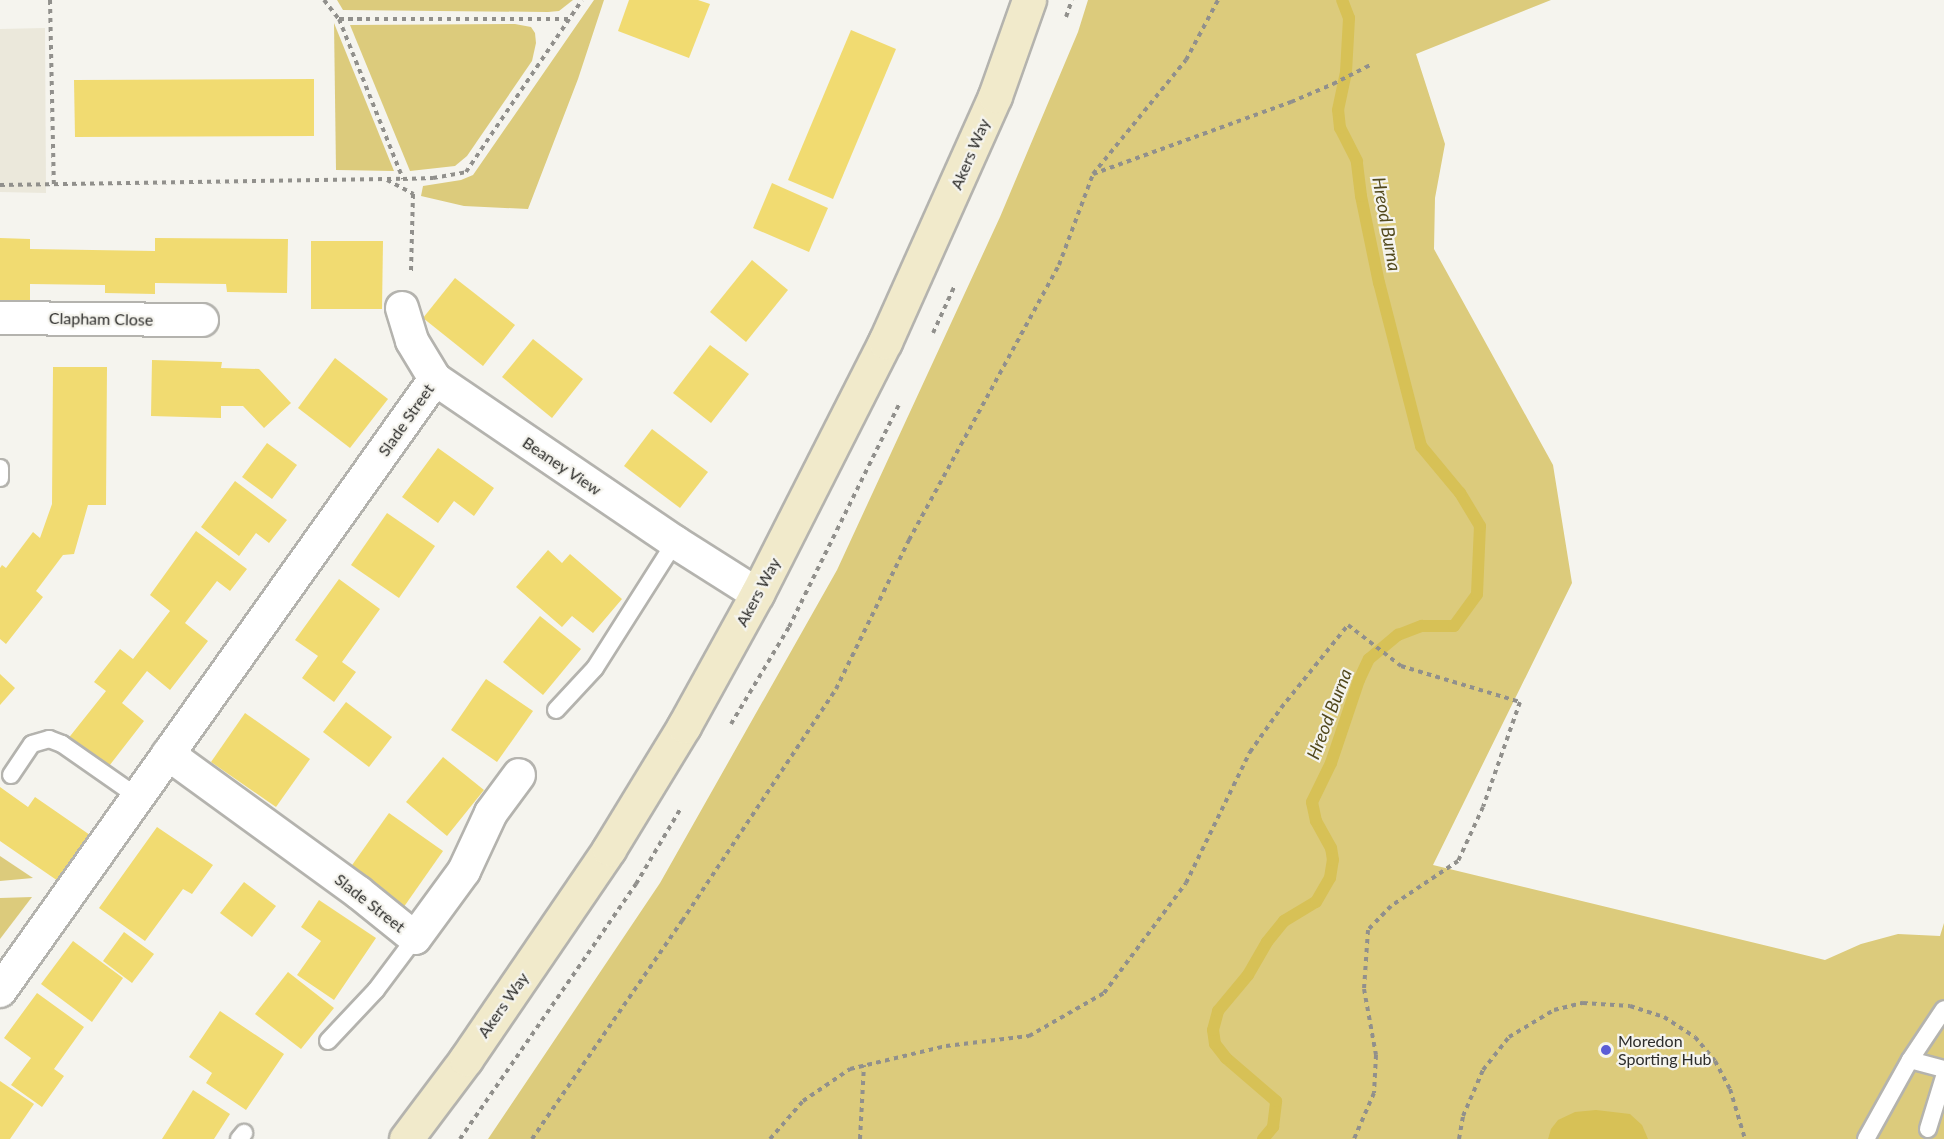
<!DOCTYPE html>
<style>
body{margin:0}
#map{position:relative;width:1944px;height:1139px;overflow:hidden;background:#f5f4ee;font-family:Lato,sans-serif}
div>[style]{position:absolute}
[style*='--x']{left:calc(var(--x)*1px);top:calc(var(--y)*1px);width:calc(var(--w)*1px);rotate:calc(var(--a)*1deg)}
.built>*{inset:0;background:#ebe8db}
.green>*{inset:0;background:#dccb7c}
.water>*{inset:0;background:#d7c156}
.stream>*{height:12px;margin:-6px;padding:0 6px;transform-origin:6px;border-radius:6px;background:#d7c156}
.building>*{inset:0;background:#f1db71}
.path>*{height:4px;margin-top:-2px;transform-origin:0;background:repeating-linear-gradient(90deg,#91908c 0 4.5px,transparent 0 9px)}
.roads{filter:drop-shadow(2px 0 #b4b3ae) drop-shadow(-2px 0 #b4b3ae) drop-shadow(0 2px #b4b3ae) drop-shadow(0 -2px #b4b3ae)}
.service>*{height:16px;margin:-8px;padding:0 8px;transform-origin:8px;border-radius:8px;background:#fff}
.minor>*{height:32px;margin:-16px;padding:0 16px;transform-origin:16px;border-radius:16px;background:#fff}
.secondary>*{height:33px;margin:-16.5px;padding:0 16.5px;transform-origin:16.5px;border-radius:16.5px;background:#f1eacb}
.dots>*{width:16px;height:16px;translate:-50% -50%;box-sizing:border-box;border:3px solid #f5f4ee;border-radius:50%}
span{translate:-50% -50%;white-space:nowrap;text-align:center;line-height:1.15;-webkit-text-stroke:4.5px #f5f4ee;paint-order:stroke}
.street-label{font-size:16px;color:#2d2d2b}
.poi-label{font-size:16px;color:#2d2d2b}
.left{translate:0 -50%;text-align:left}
.water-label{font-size:18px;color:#52491d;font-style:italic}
</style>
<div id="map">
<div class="built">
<i style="clip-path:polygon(45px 28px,46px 193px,0 192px,0 29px)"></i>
</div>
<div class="green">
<i style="clip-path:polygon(337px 0,573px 0,559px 11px,548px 12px,343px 10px)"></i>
<i style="clip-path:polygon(594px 0,604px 0,578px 79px,528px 209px,464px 206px,421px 196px,423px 186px,461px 180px,473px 175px)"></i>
<i style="clip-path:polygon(1088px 0,1551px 0,1416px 54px,1445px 144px,1435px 198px,1434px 249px,1553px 465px,1572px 583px,1433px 865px,1825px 960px,1861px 944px,1898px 934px,1940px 936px,1944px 923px,1944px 1139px,488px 1139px,660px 883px,837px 570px,1000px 217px,1078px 32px)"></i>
<i style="clip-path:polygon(334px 23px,394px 171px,336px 170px)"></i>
<i style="clip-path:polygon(515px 24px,531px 27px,535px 33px,536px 43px,532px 61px,467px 156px,455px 166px,410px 171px,350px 25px)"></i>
<i style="clip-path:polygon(0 856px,33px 878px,0 881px)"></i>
<i style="clip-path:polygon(32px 897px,0 939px,0 898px)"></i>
</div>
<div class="water">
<i style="clip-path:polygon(1596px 1110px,1630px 1114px,1642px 1125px,1648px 1139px,1548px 1139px,1551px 1129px,1558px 1120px,1575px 1112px)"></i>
</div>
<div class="stream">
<i style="--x:1263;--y:1139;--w:16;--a:-50"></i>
<i style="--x:1273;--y:1127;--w:26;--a:-83"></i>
<i style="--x:1276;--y:1101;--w:66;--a:-139.3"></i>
<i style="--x:1226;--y:1058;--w:18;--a:-128"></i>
<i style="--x:1215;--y:1044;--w:14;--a:-98"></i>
<i style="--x:1213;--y:1030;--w:20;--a:-75"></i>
<i style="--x:1218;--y:1011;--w:47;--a:-50.2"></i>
<i style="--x:1248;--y:975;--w:38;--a:-60"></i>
<i style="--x:1267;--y:942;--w:27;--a:-51"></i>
<i style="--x:1284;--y:921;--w:37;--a:-31"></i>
<i style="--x:1316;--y:902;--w:28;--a:-60"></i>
<i style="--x:1330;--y:878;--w:18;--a:-81"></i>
<i style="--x:1333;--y:860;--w:12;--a:-99"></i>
<i style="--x:1331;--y:848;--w:31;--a:-119"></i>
<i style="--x:1316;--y:821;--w:19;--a:-102"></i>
<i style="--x:1312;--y:802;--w:43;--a:-64"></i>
<i style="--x:1331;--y:763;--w:88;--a:-71.4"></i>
<i style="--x:1359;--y:680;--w:23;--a:-65"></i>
<i style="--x:1369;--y:659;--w:38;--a:-40"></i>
<i style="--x:1398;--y:635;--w:26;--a:-21"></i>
<i style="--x:1422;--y:626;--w:32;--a:0"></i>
<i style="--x:1454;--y:626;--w:39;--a:-54"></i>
<i style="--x:1477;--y:594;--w:68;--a:-87.5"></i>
<i style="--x:1480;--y:526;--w:39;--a:-121"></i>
<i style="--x:1460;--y:493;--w:61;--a:-129.7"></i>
<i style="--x:1421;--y:446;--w:168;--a:-104.4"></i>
<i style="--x:1379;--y:283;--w:89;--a:-101.7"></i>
<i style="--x:1361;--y:196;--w:35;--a:-97"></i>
<i style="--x:1357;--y:161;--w:37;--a:-117"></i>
<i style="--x:1340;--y:128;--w:18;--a:-96"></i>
<i style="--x:1338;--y:110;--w:39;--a:-78"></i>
<i style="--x:1346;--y:72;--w:54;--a:-86.8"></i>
<i style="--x:1349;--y:18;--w:19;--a:-111"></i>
</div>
<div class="building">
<i style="clip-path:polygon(629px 0,698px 0,710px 4px,689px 58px,618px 31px)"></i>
<i style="clip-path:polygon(851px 30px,896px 49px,833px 199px,788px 180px)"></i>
<i style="clip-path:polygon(314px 79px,314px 136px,75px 137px,74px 80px)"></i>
<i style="clip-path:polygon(772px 183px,828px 208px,809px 252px,753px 228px)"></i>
<i style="clip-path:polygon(0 238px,30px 239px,30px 249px,155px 251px,155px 238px,288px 239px,287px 293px,227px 292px,226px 284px,155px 283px,155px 294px,105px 293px,105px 285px,30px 284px,30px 300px,0 300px)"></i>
<i style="clip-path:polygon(311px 241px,383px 241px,382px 309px,311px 309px)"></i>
<i style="clip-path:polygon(752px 260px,788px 290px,746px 342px,710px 312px)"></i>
<i style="clip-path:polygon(455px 278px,515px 325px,483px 366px,423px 318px)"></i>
<i style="clip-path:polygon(533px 339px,583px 379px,552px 418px,502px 377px)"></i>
<i style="clip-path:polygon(710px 345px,749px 374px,711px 423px,673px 393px)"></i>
<i style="clip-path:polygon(335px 358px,388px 399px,350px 448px,298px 408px)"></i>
<i style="clip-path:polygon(152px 360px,222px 362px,221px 368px,259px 369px,291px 403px,264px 428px,243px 406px,221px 406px,221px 418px,151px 416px)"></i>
<i style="clip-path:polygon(53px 367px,107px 367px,106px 505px,88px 505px,74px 554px,63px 555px,36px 591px,43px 597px,6px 644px,0 639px,0 568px,2px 565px,6px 568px,33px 532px,40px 538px,52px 504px)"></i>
<i style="clip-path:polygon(652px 429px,708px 472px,680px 508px,624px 466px)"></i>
<i style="clip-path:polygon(267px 443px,297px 465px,272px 499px,242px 477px)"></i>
<i style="clip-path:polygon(438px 448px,494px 488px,474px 516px,454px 501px,438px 523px,402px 497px)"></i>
<i style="clip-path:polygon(235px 481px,287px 520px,269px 543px,256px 533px,239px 556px,201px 527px)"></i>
<i style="clip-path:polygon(387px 513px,435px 546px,399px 598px,351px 565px)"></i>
<i style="clip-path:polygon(196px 531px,247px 569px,230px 591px,217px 581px,185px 623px,208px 641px,170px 690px,147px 671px,122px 703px,144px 721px,106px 770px,67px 740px,106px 691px,94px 682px,120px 649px,133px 659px,170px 611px,150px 595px)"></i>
<i style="clip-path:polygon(548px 550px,562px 563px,570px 554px,622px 599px,593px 633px,572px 616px,562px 627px,516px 587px)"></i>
<i style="clip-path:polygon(339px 579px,380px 609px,342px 662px,356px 672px,334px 702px,302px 678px,318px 656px,295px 640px)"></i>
<i style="clip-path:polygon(540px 616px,581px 649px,543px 695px,503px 662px)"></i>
<i style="clip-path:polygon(0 674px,15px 688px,0 705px)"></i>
<i style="clip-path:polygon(486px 679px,533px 711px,497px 762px,451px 730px)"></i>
<i style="clip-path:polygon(346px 702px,392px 737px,369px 767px,323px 732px)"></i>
<i style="clip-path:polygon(245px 713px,310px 759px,276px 807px,211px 762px)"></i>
<i style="clip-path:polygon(443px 757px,484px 790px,447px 836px,406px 802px)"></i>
<i style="clip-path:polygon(0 787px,28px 807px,35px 797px,90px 835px,58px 881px,0 841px)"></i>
<i style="clip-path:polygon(389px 813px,443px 851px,401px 911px,350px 868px)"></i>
<i style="clip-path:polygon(157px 827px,213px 865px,192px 894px,183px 889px,145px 941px,99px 908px)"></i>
<i style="clip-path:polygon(244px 882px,276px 906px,252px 937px,220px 913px)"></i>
<i style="clip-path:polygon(319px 900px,376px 938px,334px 1000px,297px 975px,321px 941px,301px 927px)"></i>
<i style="clip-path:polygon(124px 932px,154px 954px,132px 983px,103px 961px)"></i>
<i style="clip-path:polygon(73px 941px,123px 978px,92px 1022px,41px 984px)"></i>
<i style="clip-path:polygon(288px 972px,334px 1008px,301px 1049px,255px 1014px)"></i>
<i style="clip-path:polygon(37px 993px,84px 1027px,54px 1069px,64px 1076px,42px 1107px,11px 1085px,31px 1058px,4px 1038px)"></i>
<i style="clip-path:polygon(220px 1011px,284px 1054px,246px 1110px,206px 1083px,212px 1073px,189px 1057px)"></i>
<i style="clip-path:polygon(0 1081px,34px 1104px,10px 1139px,0 1139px)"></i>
<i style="clip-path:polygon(193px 1090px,230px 1114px,214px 1139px,162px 1139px)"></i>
</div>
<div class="path">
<i style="--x:50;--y:0;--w:185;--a:88.8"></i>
<i style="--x:324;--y:0;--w:24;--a:52"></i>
<i style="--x:339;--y:19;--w:229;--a:0"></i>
<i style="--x:1066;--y:17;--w:18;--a:-71"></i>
<i style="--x:339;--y:19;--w:172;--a:68.2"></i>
<i style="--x:1093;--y:174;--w:211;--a:-20"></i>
<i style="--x:1291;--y:102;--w:46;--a:-23.2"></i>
<i style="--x:1333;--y:84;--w:44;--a:-27.1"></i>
<i style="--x:387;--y:180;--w:30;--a:28"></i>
<i style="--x:413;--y:194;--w:79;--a:91.5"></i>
<i style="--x:0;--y:185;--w:403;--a:-0.9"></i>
<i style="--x:403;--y:179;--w:30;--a:-2"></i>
<i style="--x:433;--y:178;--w:34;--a:-10"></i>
<i style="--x:466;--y:172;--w:207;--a:-56"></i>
<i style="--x:933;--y:333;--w:53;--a:-65.4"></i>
<i style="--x:731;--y:724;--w:113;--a:-59.1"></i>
<i style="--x:789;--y:627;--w:249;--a:-63.7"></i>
<i style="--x:460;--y:1139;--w:310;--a:-55.4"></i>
<i style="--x:636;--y:884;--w:88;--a:-59.4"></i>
<i style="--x:532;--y:1139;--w:265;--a:-55.5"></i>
<i style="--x:682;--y:921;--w:278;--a:-56.4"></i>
<i style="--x:836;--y:689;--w:166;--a:-63.9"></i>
<i style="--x:909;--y:540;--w:313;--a:-61.4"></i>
<i style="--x:1059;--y:265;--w:97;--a:-69.5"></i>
<i style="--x:1093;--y:174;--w:147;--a:-50.8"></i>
<i style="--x:1186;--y:60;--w:68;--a:-61.9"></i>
<i style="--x:770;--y:1139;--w:50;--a:-49"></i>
<i style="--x:803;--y:1101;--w:57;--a:-34.2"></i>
<i style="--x:850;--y:1069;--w:99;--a:-13.5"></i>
<i style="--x:946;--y:1046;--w:84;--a:-6.9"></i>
<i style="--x:1029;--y:1036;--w:86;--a:-29.8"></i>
<i style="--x:1104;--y:993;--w:137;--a:-53.3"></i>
<i style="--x:1186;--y:883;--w:146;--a:-64"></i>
<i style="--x:1250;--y:752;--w:54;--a:-54.8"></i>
<i style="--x:1281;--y:708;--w:107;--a:-51.1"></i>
<i style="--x:1348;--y:625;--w:67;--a:37.7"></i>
<i style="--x:1401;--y:666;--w:124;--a:16.8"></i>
<i style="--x:1520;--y:702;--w:111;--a:109.4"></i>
<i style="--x:1483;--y:807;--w:60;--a:114.8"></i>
<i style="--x:1458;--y:861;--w:81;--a:146.1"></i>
<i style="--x:1391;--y:906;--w:33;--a:134"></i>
<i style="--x:1368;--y:930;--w:59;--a:93.9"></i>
<i style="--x:1364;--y:989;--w:67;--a:79.7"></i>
<i style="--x:1376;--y:1055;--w:38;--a:93"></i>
<i style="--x:1374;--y:1093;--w:50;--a:113.5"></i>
<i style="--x:860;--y:1139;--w:74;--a:-86.9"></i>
<i style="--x:1459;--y:1139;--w:23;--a:-80"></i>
<i style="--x:1463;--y:1116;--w:50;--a:-66.5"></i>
<i style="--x:1483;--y:1070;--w:42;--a:-51.8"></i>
<i style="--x:1509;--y:1037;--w:52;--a:-31"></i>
<i style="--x:1554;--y:1010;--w:30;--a:-14"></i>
<i style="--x:1583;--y:1003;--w:47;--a:3.7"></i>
<i style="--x:1630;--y:1006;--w:36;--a:18"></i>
<i style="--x:1664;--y:1017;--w:37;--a:33"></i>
<i style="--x:1695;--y:1037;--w:31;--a:50"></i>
<i style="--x:1715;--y:1061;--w:32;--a:62"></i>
<i style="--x:1730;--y:1089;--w:52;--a:73.3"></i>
</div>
<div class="roads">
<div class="service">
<i style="--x:0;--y:468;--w:10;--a:90"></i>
<i style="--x:556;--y:710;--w:57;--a:-47.1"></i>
<i style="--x:595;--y:668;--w:149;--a:-57.6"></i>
<i style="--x:11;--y:775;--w:37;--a:-56"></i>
<i style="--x:32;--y:744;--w:18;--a:-16"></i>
<i style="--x:49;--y:739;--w:14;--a:21"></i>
<i style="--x:62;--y:744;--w:93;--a:34.9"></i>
<i style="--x:328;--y:1041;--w:70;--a:-46.7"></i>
<i style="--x:376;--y:990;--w:65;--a:-53.1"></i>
<i style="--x:1910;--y:1060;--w:35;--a:15"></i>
<i style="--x:1928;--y:1129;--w:54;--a:-72.9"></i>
<i style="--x:239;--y:1139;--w:8;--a:-50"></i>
<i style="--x:1866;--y:1139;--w:90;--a:-60.9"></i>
<i style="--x:1910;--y:1060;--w:61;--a:-56.3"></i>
</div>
<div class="minor">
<i style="--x:402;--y:308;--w:34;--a:73"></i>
<i style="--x:412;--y:341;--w:44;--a:58.8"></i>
<i style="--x:435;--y:379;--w:290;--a:34.2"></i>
<i style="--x:675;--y:542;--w:97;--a:32.4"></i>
<i style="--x:0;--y:318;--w:202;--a:0.6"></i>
<i style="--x:168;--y:754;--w:235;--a:36"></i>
<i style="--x:358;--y:892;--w:73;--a:38.9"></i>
<i style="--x:415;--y:938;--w:83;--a:-53.8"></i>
<i style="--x:464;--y:871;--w:64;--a:-65"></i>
<i style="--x:491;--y:813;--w:47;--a:-53.6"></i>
<i style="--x:0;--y:991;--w:751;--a:-54.6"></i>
</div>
<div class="secondary">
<i style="--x:406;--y:1139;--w:100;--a:-53.1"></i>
<i style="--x:466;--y:1059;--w:254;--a:-55.7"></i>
<i style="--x:609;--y:849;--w:144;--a:-58.6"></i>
<i style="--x:684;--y:726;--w:151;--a:-61.1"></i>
<i style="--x:757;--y:594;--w:283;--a:-63.1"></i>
<i style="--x:885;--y:342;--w:269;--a:-65.9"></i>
<i style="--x:995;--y:96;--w:102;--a:-70.5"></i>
</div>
</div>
<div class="dots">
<i style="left:1606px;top:1050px;background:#5b5dd5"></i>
</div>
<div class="street-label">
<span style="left:970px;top:154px;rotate:-67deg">Akers Way</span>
<span style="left:101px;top:319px;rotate:1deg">Clapham Close</span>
<span style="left:406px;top:420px;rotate:-55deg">Slade Street</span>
<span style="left:562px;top:466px;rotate:34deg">Beaney View</span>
<span style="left:758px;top:592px;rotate:-62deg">Akers Way</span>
<span style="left:370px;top:903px;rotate:38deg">Slade Street</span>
<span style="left:503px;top:1005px;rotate:-55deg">Akers Way</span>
</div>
<div class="poi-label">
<span class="left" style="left:1618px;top:1050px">Moredon<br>Sporting Hub</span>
</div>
<div class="water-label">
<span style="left:1387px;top:224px;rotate:80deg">Hreod Burna</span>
<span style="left:1329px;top:714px;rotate:-69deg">Hreod Burna</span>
</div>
</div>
